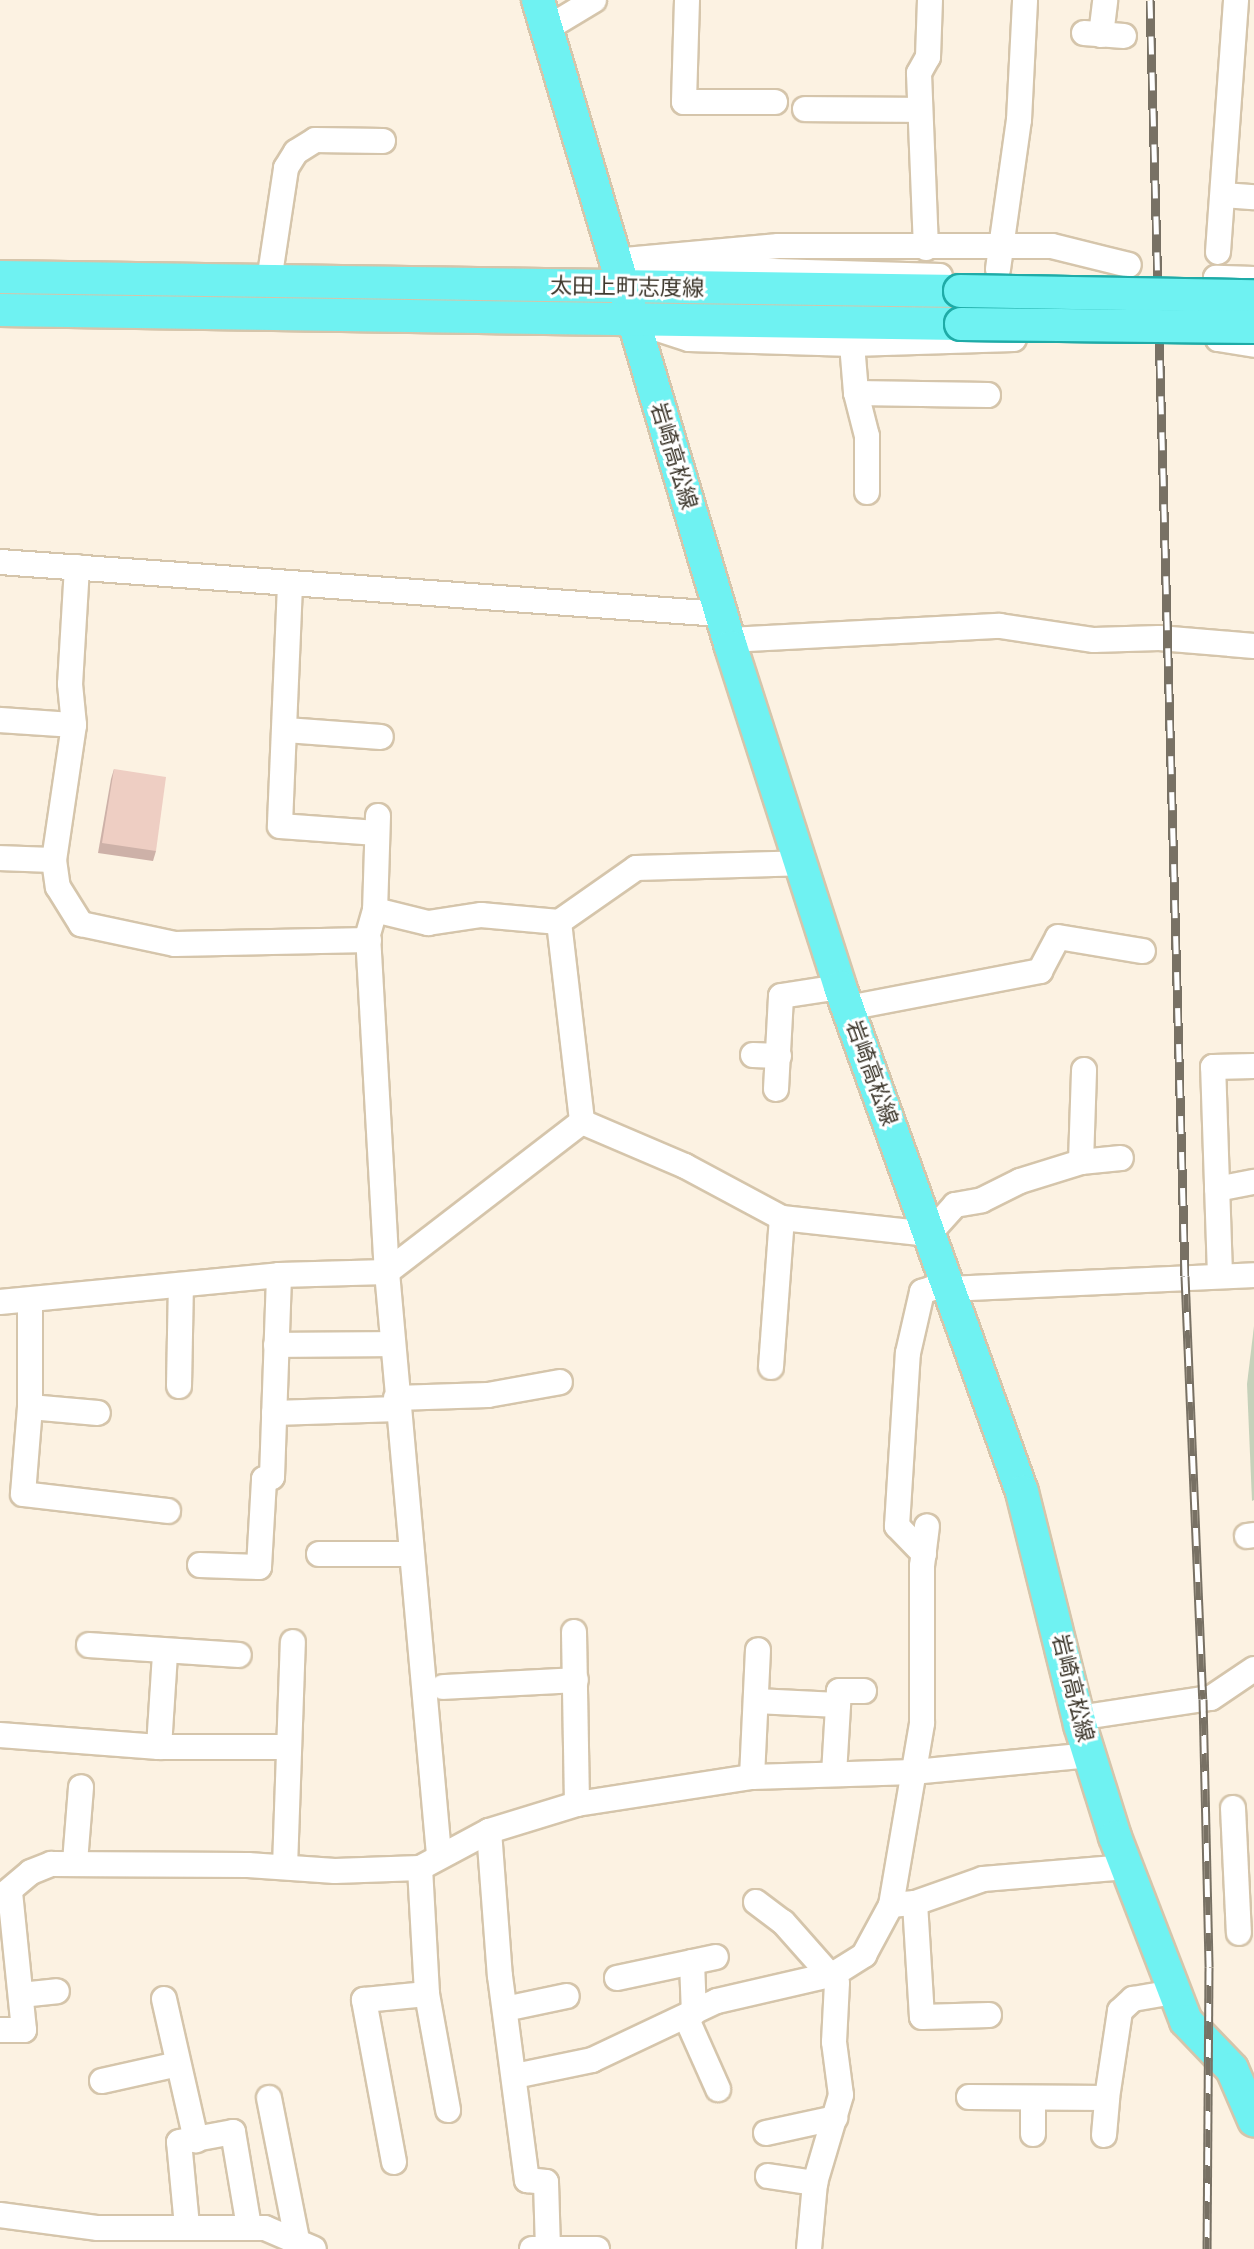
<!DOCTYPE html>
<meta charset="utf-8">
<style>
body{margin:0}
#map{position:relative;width:1254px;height:2249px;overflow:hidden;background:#fcf2e2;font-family:"Source Sans 3","Noto Sans JP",sans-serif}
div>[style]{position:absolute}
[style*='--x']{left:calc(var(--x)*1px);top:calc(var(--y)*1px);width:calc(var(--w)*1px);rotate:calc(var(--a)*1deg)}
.green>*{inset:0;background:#c6d1ba}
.roads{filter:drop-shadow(2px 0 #d5c5ab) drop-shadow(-2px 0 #d5c5ab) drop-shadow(0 2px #d5c5ab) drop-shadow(0 -2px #d5c5ab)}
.minor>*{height:24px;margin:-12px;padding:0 12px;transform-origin:12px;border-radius:12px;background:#fff}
.major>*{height:32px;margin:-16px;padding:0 16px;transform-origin:16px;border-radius:16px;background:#6ff2f2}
.rail>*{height:9px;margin-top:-4.5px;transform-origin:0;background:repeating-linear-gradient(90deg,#fff 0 18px,#787164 0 36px);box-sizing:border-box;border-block:2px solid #787164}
.bridges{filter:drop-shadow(2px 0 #1faba7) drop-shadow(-2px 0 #1faba7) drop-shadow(0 2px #1faba7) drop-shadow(0 -2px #1faba7)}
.major-bridge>*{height:32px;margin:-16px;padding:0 16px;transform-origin:16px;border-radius:16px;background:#6ff2f2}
.wall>*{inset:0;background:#cdb1a8}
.building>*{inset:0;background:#eecec3}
span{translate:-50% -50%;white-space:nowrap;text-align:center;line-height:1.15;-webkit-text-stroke:6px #fff;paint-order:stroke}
.street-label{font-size:22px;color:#3c362b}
</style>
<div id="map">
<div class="green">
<i style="clip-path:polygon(1254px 1326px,1254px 1500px,1252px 1501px,1247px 1384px)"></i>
</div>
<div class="roads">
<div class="minor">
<i style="--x:687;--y:0;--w:102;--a:91.7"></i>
<i style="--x:684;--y:102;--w:91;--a:0"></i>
<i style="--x:546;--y:29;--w:56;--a:-31.1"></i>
<i style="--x:1084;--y:33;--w:40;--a:4.3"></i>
<i style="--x:1101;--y:35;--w:35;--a:-83"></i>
<i style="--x:805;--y:109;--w:115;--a:0.5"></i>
<i style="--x:1223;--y:195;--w:31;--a:4"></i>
<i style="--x:926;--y:248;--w:175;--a:-92.3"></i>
<i style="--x:919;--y:73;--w:18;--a:-61"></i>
<i style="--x:928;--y:57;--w:57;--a:-88"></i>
<i style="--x:1218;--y:252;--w:253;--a:-85.9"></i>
<i style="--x:614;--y:261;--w:165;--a:-5.2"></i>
<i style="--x:778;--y:246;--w:274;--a:0"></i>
<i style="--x:1052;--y:246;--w:79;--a:13.9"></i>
<i style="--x:998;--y:269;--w:150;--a:-82"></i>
<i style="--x:1019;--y:120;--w:120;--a:-87.1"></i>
<i style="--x:1254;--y:279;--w:38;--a:-178"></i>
<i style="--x:1216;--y:278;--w:61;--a:88.1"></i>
<i style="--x:1218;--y:339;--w:36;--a:9"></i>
<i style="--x:269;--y:281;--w:114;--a:-81.4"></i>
<i style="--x:286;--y:168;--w:19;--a:-58"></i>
<i style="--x:296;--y:152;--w:22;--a:-32"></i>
<i style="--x:315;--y:140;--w:68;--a:0.8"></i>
<i style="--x:636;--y:283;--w:41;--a:-21.5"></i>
<i style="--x:674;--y:268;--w:266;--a:1.7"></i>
<i style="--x:649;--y:326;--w:42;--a:18"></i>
<i style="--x:689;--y:339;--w:163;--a:1.8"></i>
<i style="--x:852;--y:344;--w:162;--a:-1.8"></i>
<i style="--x:852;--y:344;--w:49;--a:85.3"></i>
<i style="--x:856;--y:393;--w:132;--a:0.9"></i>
<i style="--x:856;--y:393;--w:44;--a:75.7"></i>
<i style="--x:867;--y:436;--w:56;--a:90"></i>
<i style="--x:0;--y:562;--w:723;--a:4.13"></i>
<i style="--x:77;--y:567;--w:117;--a:93.4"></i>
<i style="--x:70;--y:684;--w:41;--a:84.4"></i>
<i style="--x:74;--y:725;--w:136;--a:98.4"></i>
<i style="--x:54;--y:860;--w:27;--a:82"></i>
<i style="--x:58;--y:887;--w:44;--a:58.1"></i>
<i style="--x:81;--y:924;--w:96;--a:12"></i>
<i style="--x:175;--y:944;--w:194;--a:-1.2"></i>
<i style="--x:290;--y:585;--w:241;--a:92.4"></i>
<i style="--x:280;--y:826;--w:97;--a:4.1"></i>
<i style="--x:729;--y:640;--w:271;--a:-3"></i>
<i style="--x:1000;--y:626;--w:95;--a:8.5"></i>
<i style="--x:1094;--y:640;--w:65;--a:-1.8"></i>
<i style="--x:1159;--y:638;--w:95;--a:4.8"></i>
<i style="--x:0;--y:720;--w:74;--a:3.9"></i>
<i style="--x:286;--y:730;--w:95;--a:4.2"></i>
<i style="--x:378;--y:816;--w:94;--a:91.8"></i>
<i style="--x:375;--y:910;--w:26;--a:106"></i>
<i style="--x:368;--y:935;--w:338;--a:86.8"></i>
<i style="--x:387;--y:1272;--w:585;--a:84.9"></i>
<i style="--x:0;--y:858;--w:54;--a:2.1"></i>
<i style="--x:375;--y:910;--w:55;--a:13.8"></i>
<i style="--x:428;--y:923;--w:54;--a:-8.6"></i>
<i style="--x:481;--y:915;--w:78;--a:5.1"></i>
<i style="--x:559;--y:922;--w:94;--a:-35"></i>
<i style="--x:636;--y:868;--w:164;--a:-1.7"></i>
<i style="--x:559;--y:922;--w:201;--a:83.4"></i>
<i style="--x:582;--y:1122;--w:112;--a:23.1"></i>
<i style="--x:685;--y:1166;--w:110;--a:28.2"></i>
<i style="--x:782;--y:1218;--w:148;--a:6.2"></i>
<i style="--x:929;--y:1234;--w:39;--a:-48"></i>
<i style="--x:955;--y:1205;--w:27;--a:-10"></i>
<i style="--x:982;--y:1200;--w:42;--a:-26.6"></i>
<i style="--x:1020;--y:1181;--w:64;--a:-17.3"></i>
<i style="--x:1081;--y:1162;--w:92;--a:-88.1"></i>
<i style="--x:848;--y:1008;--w:196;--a:-10.9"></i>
<i style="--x:1040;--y:971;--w:38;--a:-62"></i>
<i style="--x:1058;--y:937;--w:86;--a:9.4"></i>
<i style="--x:753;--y:1055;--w:26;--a:2"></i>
<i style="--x:776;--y:1089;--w:93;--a:-86.9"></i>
<i style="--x:781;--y:996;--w:60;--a:-8.7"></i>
<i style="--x:1081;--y:1162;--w:40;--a:-5.7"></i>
<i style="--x:1217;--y:1189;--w:38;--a:-11"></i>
<i style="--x:1220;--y:1275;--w:208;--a:-91.9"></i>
<i style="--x:1213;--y:1067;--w:41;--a:-1.4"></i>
<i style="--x:949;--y:1289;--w:305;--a:-2.6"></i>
<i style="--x:30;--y:1301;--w:106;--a:90"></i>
<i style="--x:30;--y:1407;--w:87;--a:94.6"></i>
<i style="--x:23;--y:1494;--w:146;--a:6.7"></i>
<i style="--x:0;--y:1302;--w:280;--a:-5.5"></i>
<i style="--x:279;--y:1275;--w:108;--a:-1.6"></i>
<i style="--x:387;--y:1272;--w:246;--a:-37.6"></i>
<i style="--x:276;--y:1345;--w:116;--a:-0.5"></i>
<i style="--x:771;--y:1367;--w:149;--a:-85.8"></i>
<i style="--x:179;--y:1386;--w:101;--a:-88.9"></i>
<i style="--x:396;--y:1398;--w:92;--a:-1.9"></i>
<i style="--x:488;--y:1395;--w:73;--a:-10.2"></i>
<i style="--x:30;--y:1407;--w:68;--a:5"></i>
<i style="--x:274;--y:1413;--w:124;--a:-1.8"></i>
<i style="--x:1247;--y:1536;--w:7;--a:-8"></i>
<i style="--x:319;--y:1554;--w:93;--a:0"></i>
<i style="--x:924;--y:1554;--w:39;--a:-134"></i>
<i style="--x:897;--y:1526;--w:173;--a:-86.4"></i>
<i style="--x:908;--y:1353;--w:63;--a:-77.1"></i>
<i style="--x:922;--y:1292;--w:27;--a:-20"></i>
<i style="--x:200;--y:1565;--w:59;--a:1.9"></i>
<i style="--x:259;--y:1567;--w:88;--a:-86.7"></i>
<i style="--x:264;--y:1479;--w:8;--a:-14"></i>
<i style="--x:272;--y:1477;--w:202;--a:-88"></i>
<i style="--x:574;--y:1632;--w:172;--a:89"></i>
<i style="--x:89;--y:1645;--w:150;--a:3.8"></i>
<i style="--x:443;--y:1687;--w:133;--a:-3"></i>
<i style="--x:756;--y:1701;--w:82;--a:2.8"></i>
<i style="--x:1078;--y:1718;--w:134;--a:-8.6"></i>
<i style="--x:1211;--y:1698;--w:52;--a:-34"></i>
<i style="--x:0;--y:1735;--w:159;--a:4.3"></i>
<i style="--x:159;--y:1747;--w:130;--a:0"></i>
<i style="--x:159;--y:1747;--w:94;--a:-86.3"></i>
<i style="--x:834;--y:1774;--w:83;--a:-86.6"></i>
<i style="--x:839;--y:1691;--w:25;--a:0"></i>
<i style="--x:752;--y:1777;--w:127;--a:-87.3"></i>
<i style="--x:1233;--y:1808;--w:125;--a:87.3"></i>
<i style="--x:489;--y:1831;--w:145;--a:85.7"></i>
<i style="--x:500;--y:1976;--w:206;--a:82.5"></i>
<i style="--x:527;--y:2180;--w:19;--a:6"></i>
<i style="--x:546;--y:2182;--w:66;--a:88.3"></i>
<i style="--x:75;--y:1862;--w:75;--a:-85.4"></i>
<i style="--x:285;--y:1867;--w:225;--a:-88"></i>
<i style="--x:420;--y:1868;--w:126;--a:86.8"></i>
<i style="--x:427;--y:1994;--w:118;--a:79.7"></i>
<i style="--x:0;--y:1898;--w:40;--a:-40"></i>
<i style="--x:31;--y:1872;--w:22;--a:-22"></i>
<i style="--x:51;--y:1864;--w:197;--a:0.3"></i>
<i style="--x:248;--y:1865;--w:87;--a:3.9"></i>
<i style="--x:335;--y:1871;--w:85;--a:-2"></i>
<i style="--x:420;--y:1868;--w:78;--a:-28.2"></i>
<i style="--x:489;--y:1831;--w:92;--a:-17.1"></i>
<i style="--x:577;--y:1804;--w:177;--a:-8.8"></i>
<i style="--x:752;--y:1777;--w:162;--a:-1.8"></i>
<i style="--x:914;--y:1772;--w:176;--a:-5.5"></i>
<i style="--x:756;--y:1902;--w:34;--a:37"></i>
<i style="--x:783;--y:1922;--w:81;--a:48.5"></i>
<i style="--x:837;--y:1983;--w:59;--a:92.9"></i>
<i style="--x:834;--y:2042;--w:53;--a:82.5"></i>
<i style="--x:841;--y:2095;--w:92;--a:106.5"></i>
<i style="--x:815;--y:2183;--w:66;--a:95.2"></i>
<i style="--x:915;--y:1903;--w:114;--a:86.5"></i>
<i style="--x:922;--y:2017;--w:67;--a:-1.7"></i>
<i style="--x:891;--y:1905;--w:24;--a:-5"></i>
<i style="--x:915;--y:1903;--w:72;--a:-19.4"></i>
<i style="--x:983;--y:1879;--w:144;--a:-4.8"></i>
<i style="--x:692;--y:1962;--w:51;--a:87.8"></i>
<i style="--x:617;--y:1978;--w:101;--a:-12"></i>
<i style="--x:21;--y:1995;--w:36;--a:-6"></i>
<i style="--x:164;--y:1999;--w:145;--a:77.2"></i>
<i style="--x:505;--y:2009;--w:63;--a:-11.8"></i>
<i style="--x:686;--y:2017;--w:79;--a:66"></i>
<i style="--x:0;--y:2030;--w:24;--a:0"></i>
<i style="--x:24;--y:2030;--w:140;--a:-95.8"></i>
<i style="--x:515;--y:2076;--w:79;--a:-11.7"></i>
<i style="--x:592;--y:2060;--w:138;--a:-25.3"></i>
<i style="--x:717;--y:2001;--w:120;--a:-13"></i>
<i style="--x:834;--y:1974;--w:36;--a:-32"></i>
<i style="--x:864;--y:1955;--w:57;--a:-61.6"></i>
<i style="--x:891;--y:1905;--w:185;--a:-80.3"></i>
<i style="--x:922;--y:1723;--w:157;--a:-90"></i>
<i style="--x:922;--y:1566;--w:40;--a:-82.9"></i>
<i style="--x:102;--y:2081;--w:78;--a:-12.6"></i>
<i style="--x:969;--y:2097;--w:138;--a:0.4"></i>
<i style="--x:1107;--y:2098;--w:88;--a:-81.5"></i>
<i style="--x:1120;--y:2011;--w:18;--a:-43"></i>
<i style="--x:1133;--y:1999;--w:41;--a:-9.9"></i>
<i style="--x:269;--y:2098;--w:144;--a:78.8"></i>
<i style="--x:766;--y:2133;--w:71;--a:-12.3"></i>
<i style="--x:1033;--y:2134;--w:36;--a:-90"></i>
<i style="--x:1104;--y:2135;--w:37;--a:-85"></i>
<i style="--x:394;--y:2162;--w:165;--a:-100.5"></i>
<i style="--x:364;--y:2000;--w:63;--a:-5.4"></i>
<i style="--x:768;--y:2176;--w:48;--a:8.5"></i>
<i style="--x:0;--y:2215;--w:99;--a:7.6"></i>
<i style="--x:98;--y:2228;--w:167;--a:0"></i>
<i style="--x:265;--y:2228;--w:53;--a:23.2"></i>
<i style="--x:187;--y:2226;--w:84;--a:-95.4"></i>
<i style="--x:179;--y:2142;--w:55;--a:-10.5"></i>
<i style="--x:233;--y:2132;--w:96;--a:80.4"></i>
<i style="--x:532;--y:2249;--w:65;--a:0"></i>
</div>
<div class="major">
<i style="--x:538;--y:0;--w:675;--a:73.39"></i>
<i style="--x:731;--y:647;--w:357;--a:72.2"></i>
<i style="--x:840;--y:987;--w:537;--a:70.18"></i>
<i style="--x:1022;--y:1492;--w:240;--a:76"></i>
<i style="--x:1080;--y:1725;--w:117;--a:72.6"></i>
<i style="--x:1115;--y:1837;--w:197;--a:68.9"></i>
<i style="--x:1186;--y:2021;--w:66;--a:46.2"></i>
<i style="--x:1232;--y:2069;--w:56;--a:66.7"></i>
<i style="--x:0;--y:277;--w:960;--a:0.84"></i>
<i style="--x:0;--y:310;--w:961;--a:0.83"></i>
</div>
</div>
<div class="rail">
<i style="--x:1150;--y:0;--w:1276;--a:88.43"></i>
<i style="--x:1185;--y:1276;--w:423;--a:87.6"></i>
<i style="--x:1203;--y:1699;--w:268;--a:88.7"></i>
<i style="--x:1209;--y:1967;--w:282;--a:90.4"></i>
</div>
<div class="bridges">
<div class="major-bridge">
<i style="--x:960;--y:291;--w:294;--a:1"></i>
<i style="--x:961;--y:324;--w:293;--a:0.6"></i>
</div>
</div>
<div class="wall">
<i style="clip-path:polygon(114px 769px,156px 851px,153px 861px,98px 853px,111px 779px)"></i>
</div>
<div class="building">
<i style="clip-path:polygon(114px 769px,166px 777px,156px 851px,102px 843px)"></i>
</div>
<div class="street-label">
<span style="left:627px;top:288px;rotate:1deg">太田上町志度線</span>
<span style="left:673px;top:456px;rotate:73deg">岩崎高松線</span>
<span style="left:871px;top:1073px;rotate:70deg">岩崎高松線</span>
<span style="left:1072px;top:1688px;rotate:76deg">岩崎高松線</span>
</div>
</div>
